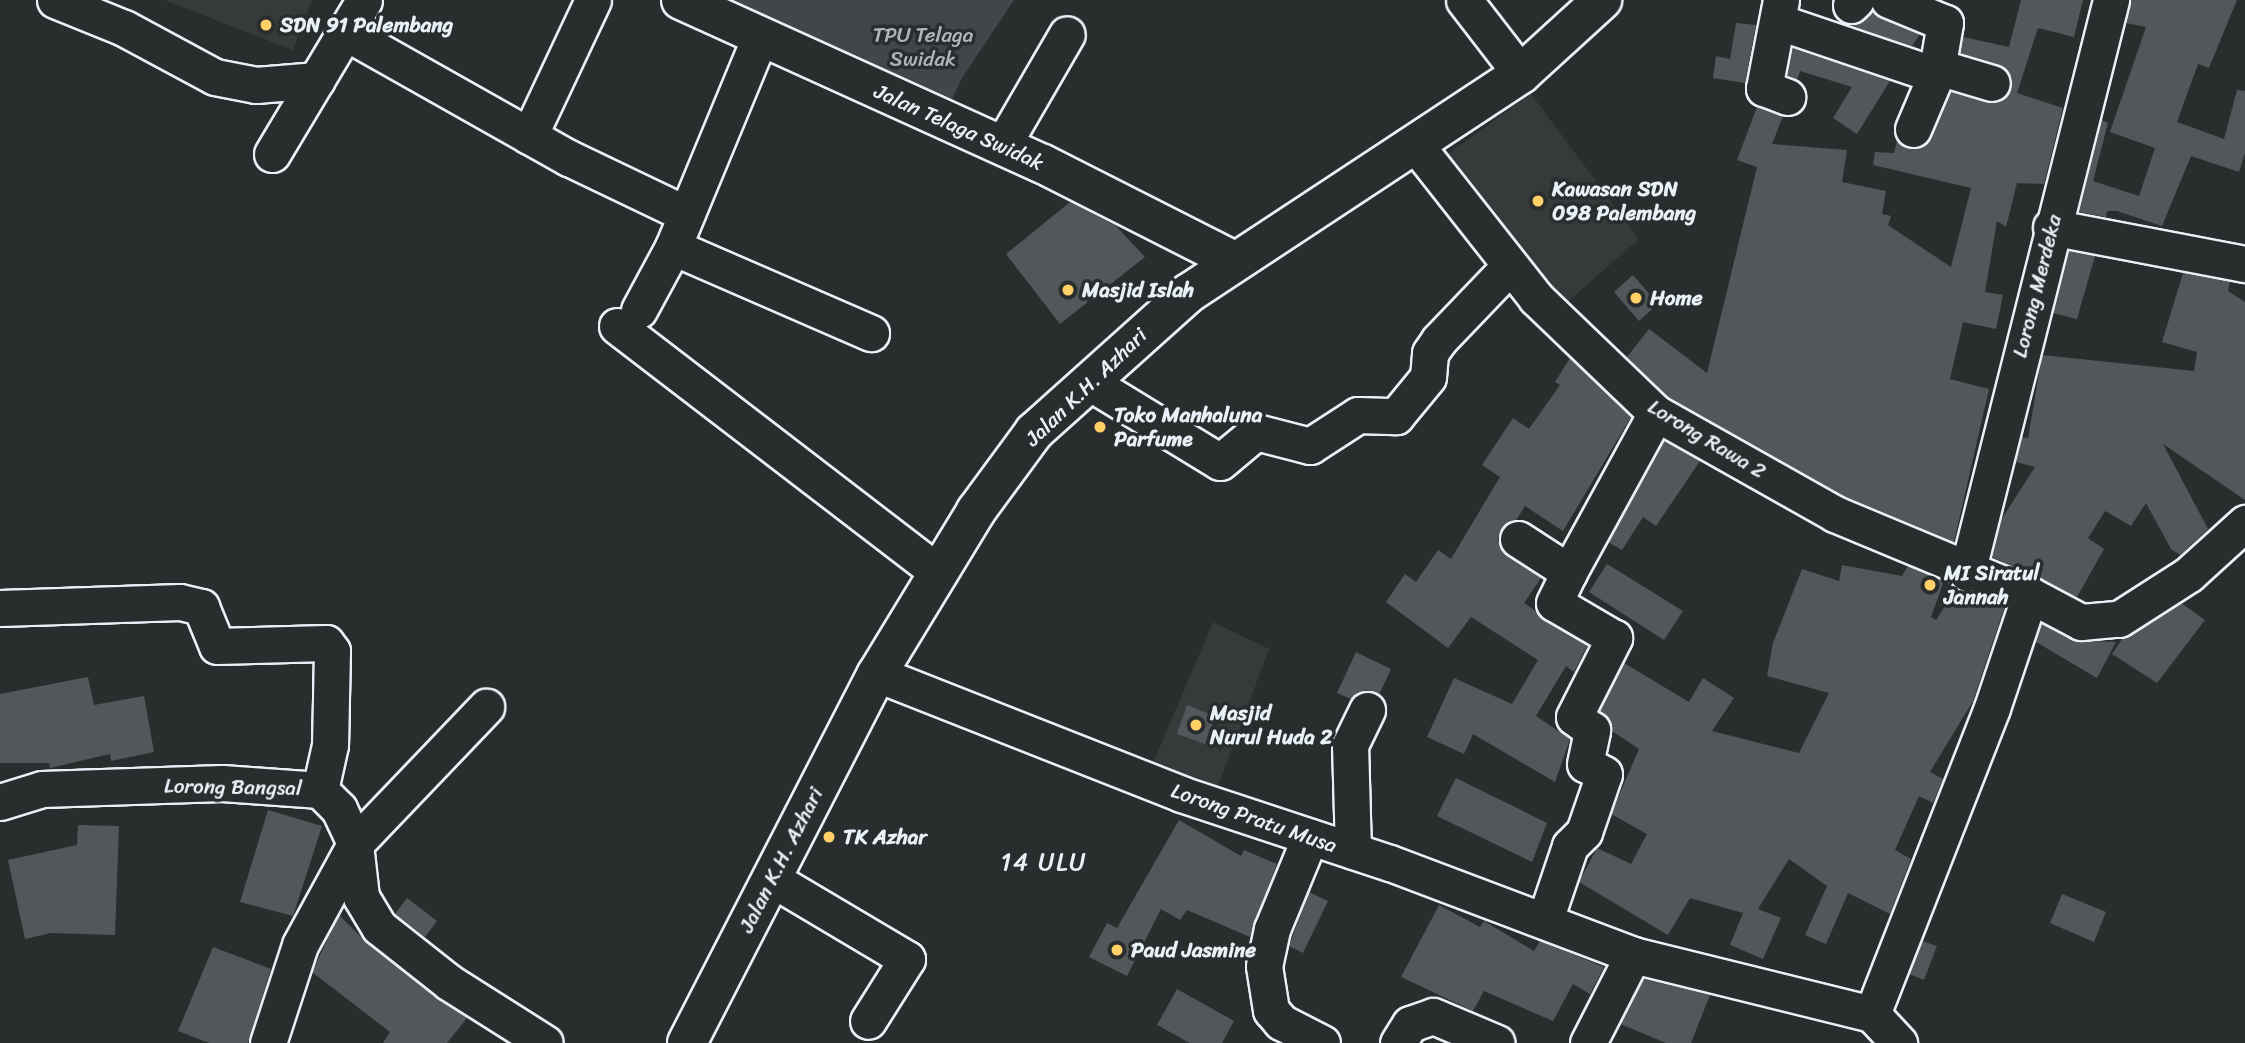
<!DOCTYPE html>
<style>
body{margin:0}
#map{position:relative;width:2245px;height:1043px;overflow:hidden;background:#2a2d2e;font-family:Sriracha,sans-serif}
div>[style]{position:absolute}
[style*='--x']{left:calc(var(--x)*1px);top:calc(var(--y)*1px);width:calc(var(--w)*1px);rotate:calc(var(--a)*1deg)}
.built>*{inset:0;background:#363a3b}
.green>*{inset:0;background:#424648}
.building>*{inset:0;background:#535759}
.roads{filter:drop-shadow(2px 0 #e8f1f8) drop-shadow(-2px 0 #e8f1f8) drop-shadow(0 2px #e8f1f8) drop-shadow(0 -2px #e8f1f8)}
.minor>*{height:35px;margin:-17.5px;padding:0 17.5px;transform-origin:17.5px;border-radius:17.5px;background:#2a2d2e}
.tertiary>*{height:38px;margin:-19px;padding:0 19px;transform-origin:19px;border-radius:19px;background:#2a2d2e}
.dots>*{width:19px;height:19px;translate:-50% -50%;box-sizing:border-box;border:4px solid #2a2d2e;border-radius:50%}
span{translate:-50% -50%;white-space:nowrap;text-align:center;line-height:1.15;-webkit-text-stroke:7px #2a2d2e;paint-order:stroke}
.poi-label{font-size:21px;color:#e8f1f8;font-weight:700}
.left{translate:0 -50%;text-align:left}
.park-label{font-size:21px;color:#aeb5ba}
.street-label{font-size:21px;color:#e8f1f8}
.quarter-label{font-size:24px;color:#e8f1f8;letter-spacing:2px}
</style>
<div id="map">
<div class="built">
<i style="clip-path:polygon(164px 0,312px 0,293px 50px)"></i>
<i style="clip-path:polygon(1531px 94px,1639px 239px,1556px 312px,1435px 163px)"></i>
<i style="clip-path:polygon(1213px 622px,1269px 649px,1216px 792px,1150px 770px)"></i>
</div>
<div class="green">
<i style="clip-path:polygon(712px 0,1014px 0,962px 78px,947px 110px)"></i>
</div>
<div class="building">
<i style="clip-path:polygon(2021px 0,2083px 0,2074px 37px,2038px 28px,2017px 93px,2063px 108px,2044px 184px,2017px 183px,2006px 227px,1997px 221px,1985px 292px,2003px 295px,1996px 329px,1963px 322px,1950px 379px,1989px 389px,1954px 542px,1844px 496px,1668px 397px,1627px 357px,1649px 329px,1707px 373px,1757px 167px,1737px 160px,1757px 107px,1783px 116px,1772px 144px,1847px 150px,1842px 182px,1886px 191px,1882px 214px,1891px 216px,1888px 225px,1951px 267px,1971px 188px,1873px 165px,1875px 152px,1894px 153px,1897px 141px,1915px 149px,1926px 145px,1951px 92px,1987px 102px,2006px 97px,2012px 79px,2006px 69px,1960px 53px,1963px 37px,2009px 47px)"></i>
<i style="clip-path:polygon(2131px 0,2237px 0,2209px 68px,2198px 64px,2177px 122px,2224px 139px,2237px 90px,2245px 91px,2245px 153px,2239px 172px,2191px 156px,2162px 226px,2117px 211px,2107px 211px,2106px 217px,2079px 212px,2102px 120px,2108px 123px,2093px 181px,2139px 196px,2155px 148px,2110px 132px,2146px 27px,2126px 23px)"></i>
<i style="clip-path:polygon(1872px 11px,1920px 34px,1912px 46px,1849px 25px)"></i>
<i style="clip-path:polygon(1736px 23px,1756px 25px,1745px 83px,1713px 78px,1716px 56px,1730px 59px)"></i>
<i style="clip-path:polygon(1792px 48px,1890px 81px,1857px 134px,1833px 118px,1852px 87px,1800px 71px,1797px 80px,1787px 75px)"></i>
<i style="clip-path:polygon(1070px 202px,1116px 226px,1145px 257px,1060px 324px,1006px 254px)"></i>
<i style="clip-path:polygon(2069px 251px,2095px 256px,2077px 319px,2053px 313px)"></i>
<i style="clip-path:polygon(2183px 273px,2230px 282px,2228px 291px,2245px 302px,2245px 500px,2163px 444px,2208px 529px,2180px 555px,2171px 549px,2146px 503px,2131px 526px,2105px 511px,2088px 538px,2104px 549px,2077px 597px,1992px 557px,2001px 520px,2035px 467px,2016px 462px,2022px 437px,2028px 438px,2042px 355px,2194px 371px,2197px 352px,2162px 342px)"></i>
<i style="clip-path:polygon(1633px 275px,1658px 304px,1639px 321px,1614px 292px)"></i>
<i style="clip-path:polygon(1570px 358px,1631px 417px,1563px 531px,1525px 506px,1517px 519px,1502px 528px,1498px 539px,1507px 555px,1541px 578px,1524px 603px,1587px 646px,1574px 672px,1566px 666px,1536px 716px,1570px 739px,1555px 782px,1473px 734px,1464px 754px,1427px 737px,1454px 678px,1512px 704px,1538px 660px,1471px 617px,1448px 648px,1386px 602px,1405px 574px,1416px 582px,1438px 550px,1451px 559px,1500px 477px,1482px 465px,1513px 418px,1529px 429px,1560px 385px,1555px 382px)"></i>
<i style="clip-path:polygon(1664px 441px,1700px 461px,1656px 526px,1643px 517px,1622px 550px,1608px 542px)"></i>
<i style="clip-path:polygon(1607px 564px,1683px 611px,1664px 640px,1589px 592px)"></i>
<i style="clip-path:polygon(1842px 565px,1902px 576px,1908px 566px,1944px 581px,1931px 617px,1936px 620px,1956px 589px,2005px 606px,1973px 701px,1930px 772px,1943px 779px,1933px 803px,1919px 796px,1895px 850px,1911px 859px,1890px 914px,1848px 893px,1826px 944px,1805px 935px,1827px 886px,1789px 859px,1758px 909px,1781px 918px,1763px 959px,1730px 945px,1743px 913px,1690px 898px,1668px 935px,1579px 882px,1597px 848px,1631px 864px,1647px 834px,1611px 814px,1639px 749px,1612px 731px,1600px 711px,1624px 663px,1689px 702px,1703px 678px,1734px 698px,1712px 731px,1799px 753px,1829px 693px,1767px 676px,1773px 643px,1802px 569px,1839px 581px)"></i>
<i style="clip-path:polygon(2181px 603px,2205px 620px,2157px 683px,2112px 654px,2122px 639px)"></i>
<i style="clip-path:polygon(2042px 624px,2072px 640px,2116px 642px,2097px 678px,2036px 642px)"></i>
<i style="clip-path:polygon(1356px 652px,1391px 669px,1379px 695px,1365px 690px,1351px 699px,1337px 693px)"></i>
<i style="clip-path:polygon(88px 677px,94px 705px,144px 696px,154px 752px,111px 761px,110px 754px,50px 768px,49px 763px,0 763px,0 694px)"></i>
<i style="clip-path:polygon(1187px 705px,1215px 716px,1205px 744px,1177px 734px)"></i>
<i style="clip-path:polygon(1456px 778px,1547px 823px,1532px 862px,1437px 816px)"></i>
<i style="clip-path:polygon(268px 810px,322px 826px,293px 916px,240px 902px)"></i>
<i style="clip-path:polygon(1179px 820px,1241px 856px,1244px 850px,1277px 864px,1250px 937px,1187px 910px,1180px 920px,1161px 909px,1127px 976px,1089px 957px,1107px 923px,1117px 928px)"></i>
<i style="clip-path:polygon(78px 825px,119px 826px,115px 935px,51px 933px,25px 939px,8px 860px,77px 845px)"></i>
<i style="clip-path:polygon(1309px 892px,1328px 901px,1303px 953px,1289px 946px)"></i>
<i style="clip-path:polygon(2062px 894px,2106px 912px,2094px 942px,2050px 923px)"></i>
<i style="clip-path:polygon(407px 898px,437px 921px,425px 937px,395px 914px)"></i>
<i style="clip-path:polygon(1439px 905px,1480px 927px,1484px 921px,1534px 951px,1540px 941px,1604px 967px,1590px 994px,1573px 984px,1553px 1021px,1484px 991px,1473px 1011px,1401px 977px)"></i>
<i style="clip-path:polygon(339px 915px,367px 943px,467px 1018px,447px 1043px,383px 1043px,390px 1032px,312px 972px)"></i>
<i style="clip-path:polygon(1922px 941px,1937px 946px,1924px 980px,1909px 974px)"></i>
<i style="clip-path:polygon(213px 947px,271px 969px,248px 1043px,209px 1043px,178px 1031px)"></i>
<i style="clip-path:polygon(1644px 979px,1710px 995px,1691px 1043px,1666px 1043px,1620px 1024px)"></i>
<i style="clip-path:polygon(1177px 989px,1234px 1021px,1222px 1043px,1190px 1043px,1157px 1025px)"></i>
</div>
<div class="roads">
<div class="minor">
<i style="--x:55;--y:0;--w:74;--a:22.1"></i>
<i style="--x:124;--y:28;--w:103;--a:28.3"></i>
<i style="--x:215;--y:77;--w:42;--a:11"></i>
<i style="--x:256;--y:85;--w:61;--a:-4.7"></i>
<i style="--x:1464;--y:0;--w:93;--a:52.4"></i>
<i style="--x:1781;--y:0;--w:90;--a:100.9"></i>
<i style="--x:1764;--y:88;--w:25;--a:21"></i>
<i style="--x:1851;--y:5;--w:7;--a:-45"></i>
<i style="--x:1779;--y:22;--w:166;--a:18.7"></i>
<i style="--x:1936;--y:75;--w:53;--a:-80.2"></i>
<i style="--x:1945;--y:23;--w:61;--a:-157.7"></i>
<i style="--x:345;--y:32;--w:257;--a:29.4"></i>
<i style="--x:569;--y:158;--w:130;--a:25.6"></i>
<i style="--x:1938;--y:67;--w:56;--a:16.5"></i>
<i style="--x:1913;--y:129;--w:59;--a:-66.9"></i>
<i style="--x:529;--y:136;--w:150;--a:-64.8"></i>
<i style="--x:1415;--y:144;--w:196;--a:51.8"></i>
<i style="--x:1536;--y:298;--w:166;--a:43.8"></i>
<i style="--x:1656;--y:413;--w:206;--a:29.4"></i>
<i style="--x:1835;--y:514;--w:211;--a:22.6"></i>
<i style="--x:2030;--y:595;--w:119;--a:108.6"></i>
<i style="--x:1992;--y:708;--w:329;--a:111.4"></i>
<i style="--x:1872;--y:1014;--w:40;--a:47"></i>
<i style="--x:1002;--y:146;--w:129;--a:-59.9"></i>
<i style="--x:272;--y:154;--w:179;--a:-59.1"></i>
<i style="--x:2051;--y:227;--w:197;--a:10.8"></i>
<i style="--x:673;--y:247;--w:216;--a:23.5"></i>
<i style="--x:639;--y:310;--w:72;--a:-61.6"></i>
<i style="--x:673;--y:247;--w:227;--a:-67.5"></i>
<i style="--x:617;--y:326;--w:406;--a:37.5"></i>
<i style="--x:1089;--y:382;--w:153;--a:31.4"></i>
<i style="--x:1220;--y:462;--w:47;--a:-39.8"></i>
<i style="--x:1256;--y:432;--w:56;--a:14.5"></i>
<i style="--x:1310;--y:446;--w:57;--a:-32.9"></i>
<i style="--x:1358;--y:415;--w:38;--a:2"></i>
<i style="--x:1396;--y:416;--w:50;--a:-50.6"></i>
<i style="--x:1428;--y:377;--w:24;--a:-85"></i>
<i style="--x:1430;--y:353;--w:16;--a:-55"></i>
<i style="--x:1439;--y:340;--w:101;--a:-46.2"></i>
<i style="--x:1518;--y:539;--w:61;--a:32.9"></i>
<i style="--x:1569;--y:572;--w:181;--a:-61.3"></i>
<i style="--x:1967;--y:573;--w:591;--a:-75.89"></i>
<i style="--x:2030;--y:595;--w:58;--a:27.9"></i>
<i style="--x:2081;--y:622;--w:38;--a:-5"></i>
<i style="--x:2119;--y:619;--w:83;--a:-32.7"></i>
<i style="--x:2189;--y:574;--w:76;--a:-42.3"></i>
<i style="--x:0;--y:608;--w:180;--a:-1.9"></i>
<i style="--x:180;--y:602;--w:22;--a:13"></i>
<i style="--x:201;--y:607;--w:42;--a:67.7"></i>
<i style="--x:217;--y:646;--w:109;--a:-1.6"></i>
<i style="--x:326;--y:643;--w:10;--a:53"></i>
<i style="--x:332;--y:651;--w:94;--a:91.2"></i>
<i style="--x:330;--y:745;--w:46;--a:102.5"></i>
<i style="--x:877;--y:674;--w:327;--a:21.5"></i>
<i style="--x:1181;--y:794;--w:220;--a:18.3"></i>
<i style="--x:1390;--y:863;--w:260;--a:20.7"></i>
<i style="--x:1633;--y:955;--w:246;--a:13.9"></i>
<i style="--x:0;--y:802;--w:44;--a:-17.2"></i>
<i style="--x:42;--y:789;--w:180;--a:-1.9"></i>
<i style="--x:222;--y:783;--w:98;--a:4.1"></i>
<i style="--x:320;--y:790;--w:27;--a:45"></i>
<i style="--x:339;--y:809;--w:38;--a:65"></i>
<i style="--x:355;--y:844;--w:53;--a:83.5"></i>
<i style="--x:361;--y:897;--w:35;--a:59"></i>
<i style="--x:379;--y:927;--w:90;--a:38.3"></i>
<i style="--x:450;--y:983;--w:112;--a:32.3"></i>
<i style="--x:1310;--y:837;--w:100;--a:112.4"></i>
<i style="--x:1272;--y:929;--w:38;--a:102"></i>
<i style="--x:1264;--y:966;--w:45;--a:81"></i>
<i style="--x:1271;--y:1010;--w:16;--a:50"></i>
<i style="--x:1281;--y:1022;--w:46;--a:27.1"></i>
<i style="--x:1353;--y:851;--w:106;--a:-91.6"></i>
<i style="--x:1350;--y:745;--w:39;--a:-64"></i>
<i style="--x:772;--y:879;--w:157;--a:30.7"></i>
<i style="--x:907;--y:959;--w:73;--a:122.2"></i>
<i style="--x:1545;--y:920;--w:78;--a:-71.3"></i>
<i style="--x:1570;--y:846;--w:20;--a:-45"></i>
<i style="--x:1584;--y:832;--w:61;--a:-71"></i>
<i style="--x:1604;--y:774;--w:21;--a:-152"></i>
<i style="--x:1585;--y:764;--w:35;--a:-78"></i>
<i style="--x:1592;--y:730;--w:22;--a:-144"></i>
<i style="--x:1574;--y:717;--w:89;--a:-63.1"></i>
<i style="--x:1614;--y:638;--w:69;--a:-149.7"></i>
<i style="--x:1554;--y:603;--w:34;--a:-64"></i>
<i style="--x:268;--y:1043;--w:103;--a:-71.9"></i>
<i style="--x:300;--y:945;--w:115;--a:-61.4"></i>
<i style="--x:355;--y:844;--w:190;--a:-46.3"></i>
<i style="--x:1398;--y:1043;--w:22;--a:-58"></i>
<i style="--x:1410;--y:1024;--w:24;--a:-19"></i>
<i style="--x:1433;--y:1016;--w:69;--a:22.9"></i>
<i style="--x:1588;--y:1043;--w:99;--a:-62.9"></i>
</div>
<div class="tertiary">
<i style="--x:681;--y:0;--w:397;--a:24.4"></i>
<i style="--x:1043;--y:164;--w:214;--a:26.9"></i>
<i style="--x:687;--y:1043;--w:415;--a:-62.8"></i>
<i style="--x:877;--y:674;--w:191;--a:-58.7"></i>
<i style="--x:976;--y:511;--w:98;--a:-53.7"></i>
<i style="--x:1034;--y:432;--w:208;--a:-41.9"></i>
<i style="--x:1189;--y:293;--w:398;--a:-33.4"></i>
<i style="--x:1521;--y:74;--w:110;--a:-42.4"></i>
</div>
</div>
<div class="dots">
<i style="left:266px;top:25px;background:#ffd166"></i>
<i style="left:1538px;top:201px;background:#ffd166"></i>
<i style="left:1068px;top:290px;background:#ffd166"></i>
<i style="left:1636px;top:298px;background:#ffd166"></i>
<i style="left:1100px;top:427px;background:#ffd166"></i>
<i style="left:1930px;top:585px;background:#ffd166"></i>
<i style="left:1196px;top:725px;background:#ffd166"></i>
<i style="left:829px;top:837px;background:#ffd166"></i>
<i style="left:1117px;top:950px;background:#ffd166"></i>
</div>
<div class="poi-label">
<span class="left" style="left:280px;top:25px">SDN 91 Palembang</span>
<span class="left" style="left:1552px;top:201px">Kawasan SDN<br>098 Palembang</span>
<span class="left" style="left:1082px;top:290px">Masjid Islah</span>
<span class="left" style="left:1650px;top:298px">Home</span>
<span class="left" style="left:1114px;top:427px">Toko Manhaluna<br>Parfume</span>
<span class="left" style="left:1944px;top:585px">MI Siratul<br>Jannah</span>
<span class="left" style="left:1210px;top:725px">Masjid<br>Nurul Huda 2</span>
<span class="left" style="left:843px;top:837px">TK Azhar</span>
<span class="left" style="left:1131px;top:950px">Paud Jasmine</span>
</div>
<div class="park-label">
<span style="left:923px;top:47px">TPU Telaga<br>Swidak</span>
</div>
<div class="street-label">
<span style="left:959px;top:127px;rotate:24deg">Jalan Telaga Swidak</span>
<span style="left:2037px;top:286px;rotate:-76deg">Lorong Merdeka</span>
<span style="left:1086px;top:387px;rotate:-44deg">Jalan K.H. Azhari</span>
<span style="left:1707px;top:439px;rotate:31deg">Lorong Rawa 2</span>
<span style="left:233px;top:787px;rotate:1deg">Lorong Bangsal</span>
<span style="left:1254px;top:818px;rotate:19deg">Lorong Pratu Musa</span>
<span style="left:781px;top:860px;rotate:-63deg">Jalan K.H. Azhari</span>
</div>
<div class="quarter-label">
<span style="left:1044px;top:863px">14 ULU</span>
</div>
</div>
